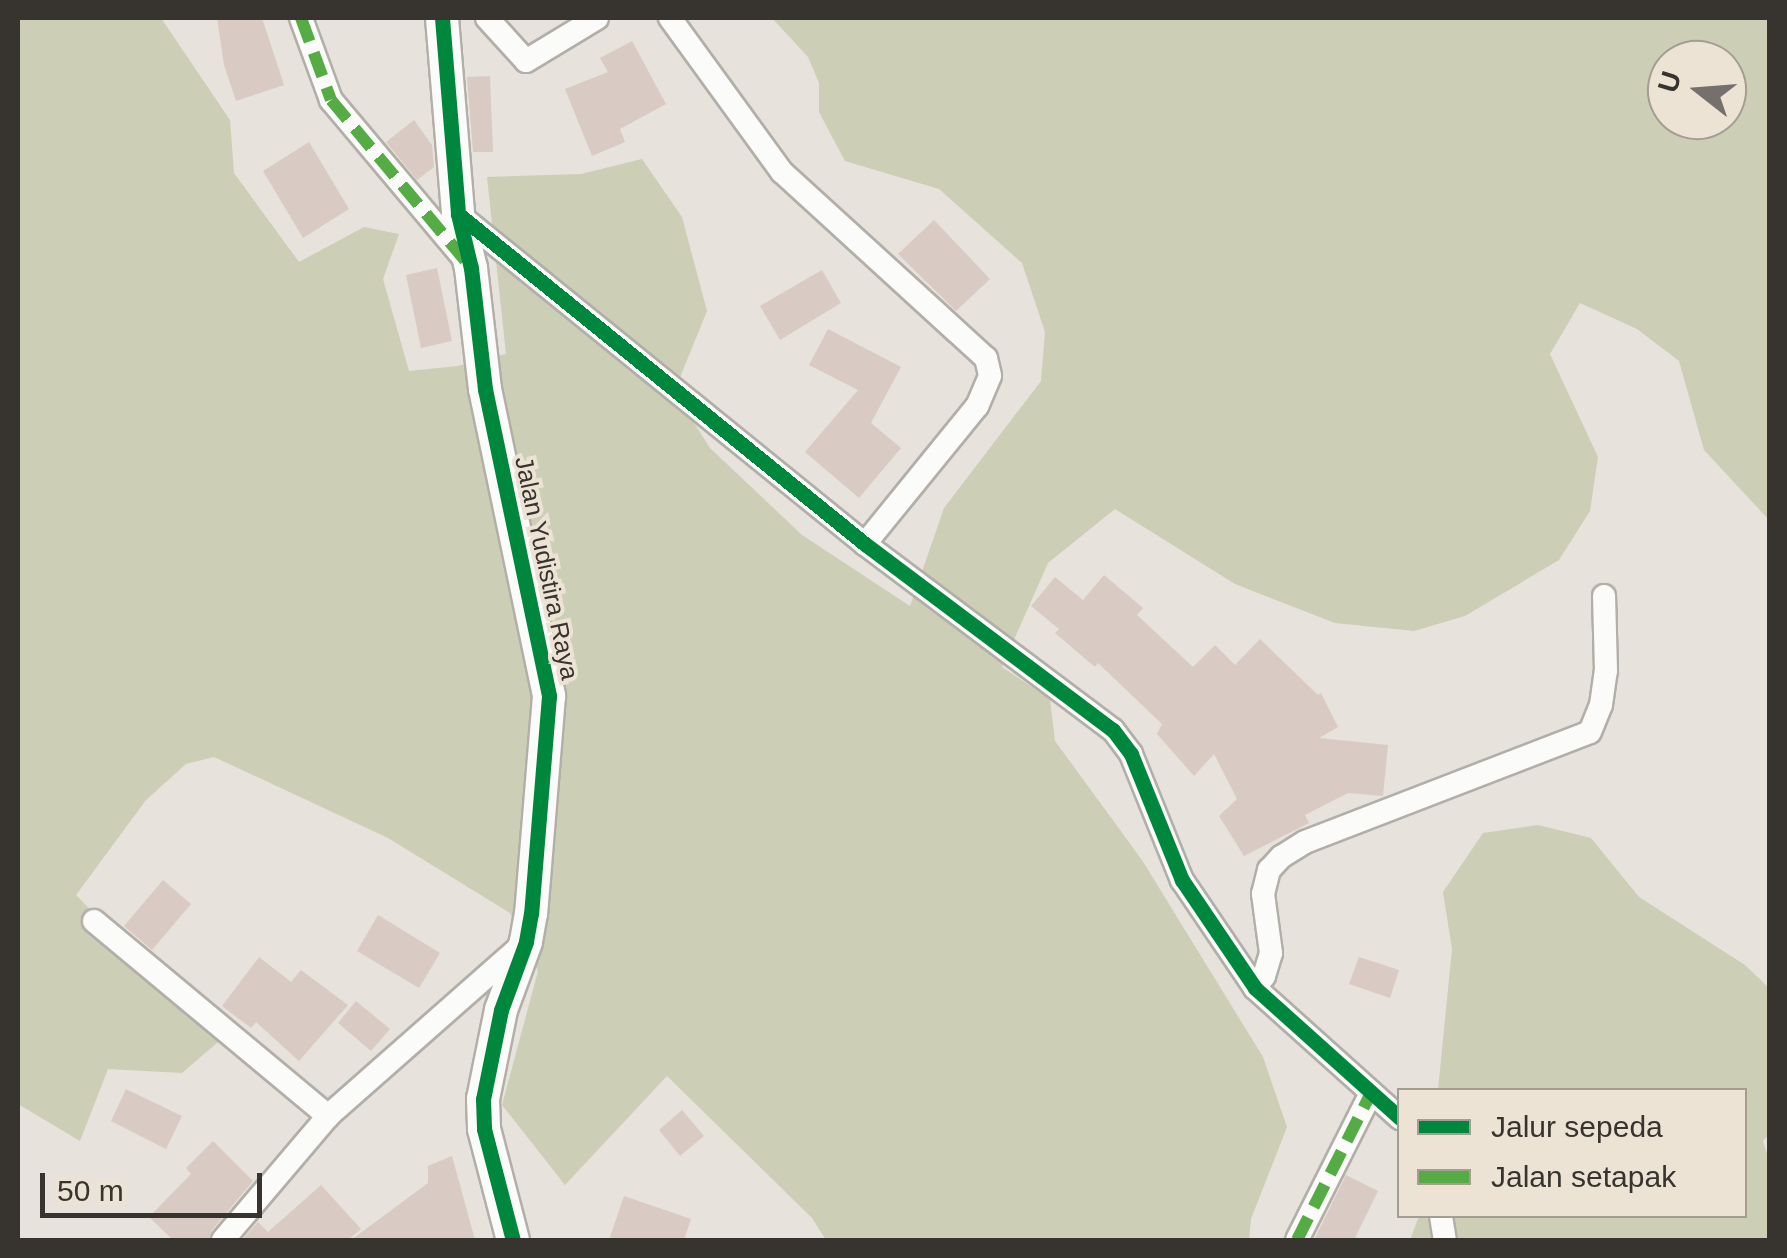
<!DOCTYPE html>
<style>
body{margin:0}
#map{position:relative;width:1787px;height:1258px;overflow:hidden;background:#e7e2db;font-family:Arial,sans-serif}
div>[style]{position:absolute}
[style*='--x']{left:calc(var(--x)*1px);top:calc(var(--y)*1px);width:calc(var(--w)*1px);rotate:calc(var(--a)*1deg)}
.green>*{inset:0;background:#cdceb6}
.building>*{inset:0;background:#d9cbc3}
.roads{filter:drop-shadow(2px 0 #b2aea8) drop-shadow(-2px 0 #b2aea8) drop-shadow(0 2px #b2aea8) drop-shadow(0 -2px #b2aea8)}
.street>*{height:22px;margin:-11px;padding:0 11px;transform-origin:11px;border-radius:11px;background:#fbfbfa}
.secondary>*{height:32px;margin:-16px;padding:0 16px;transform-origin:16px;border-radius:16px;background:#fbfbfa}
.quiet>*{height:12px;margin-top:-6px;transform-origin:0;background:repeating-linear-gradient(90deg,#55ac44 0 25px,transparent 0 37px)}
.cycleway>*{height:15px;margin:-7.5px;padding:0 7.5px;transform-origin:7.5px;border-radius:7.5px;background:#00873e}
span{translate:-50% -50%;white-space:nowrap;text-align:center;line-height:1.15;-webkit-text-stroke:8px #ede3d5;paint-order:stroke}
.street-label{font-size:25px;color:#37332e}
.frame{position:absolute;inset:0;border:20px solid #37332e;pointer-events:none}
.legend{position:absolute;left:1397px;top:1088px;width:350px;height:130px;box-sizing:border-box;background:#ede3d5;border:2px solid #a49d92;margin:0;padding:12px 18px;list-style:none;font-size:30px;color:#37332e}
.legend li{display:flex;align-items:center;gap:20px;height:50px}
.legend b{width:50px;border:2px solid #a49d92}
.north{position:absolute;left:1647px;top:40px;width:100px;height:100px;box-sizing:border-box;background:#ede3d5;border:2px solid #a49d92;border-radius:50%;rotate:287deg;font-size:28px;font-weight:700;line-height:40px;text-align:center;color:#37332e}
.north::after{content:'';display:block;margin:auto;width:35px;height:45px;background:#75706b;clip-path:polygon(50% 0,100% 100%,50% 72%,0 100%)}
.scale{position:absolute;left:40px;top:1173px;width:222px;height:45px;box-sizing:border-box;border:5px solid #37332e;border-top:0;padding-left:12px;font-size:30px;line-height:35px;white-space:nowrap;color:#37332e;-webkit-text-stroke:8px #ede3d5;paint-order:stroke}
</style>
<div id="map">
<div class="green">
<i style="clip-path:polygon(evenodd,18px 18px,161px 18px,230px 120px,234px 173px,299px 262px,364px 227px,399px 234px,383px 279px,409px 371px,457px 366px,506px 354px,487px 177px,581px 174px,642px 159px,682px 217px,707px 311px,674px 392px,710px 448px,802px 535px,910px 606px,944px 508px,1041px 381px,1045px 332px,1022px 263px,939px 189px,845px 161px,819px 112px,819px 83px,808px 57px,772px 18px,1769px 18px,1769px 520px,1704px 450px,1679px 361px,1637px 329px,1580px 303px,1550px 354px,1598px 457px,1590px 511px,1559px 560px,1465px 616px,1414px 631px,1335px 623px,1235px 584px,1115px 509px,1048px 563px,1002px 667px,1050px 699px,1055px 741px,1142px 860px,1263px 1057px,1287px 1127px,1251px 1219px,1249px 1240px,826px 1240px,812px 1218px,667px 1076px,565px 1185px,502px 1105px,538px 971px,510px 913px,388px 838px,214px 757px,186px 764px,146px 800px,76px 895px,218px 1042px,182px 1073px,108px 1069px,80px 1141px,18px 1104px,18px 18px,1667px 60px,1727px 60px,1727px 120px,1667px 120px,1667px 60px)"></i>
<i style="clip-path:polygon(1538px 825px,1591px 838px,1639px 897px,1745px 965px,1769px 988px,1770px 1133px,1763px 1141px,1769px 1160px,1769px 1240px,1410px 1240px,1419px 1216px,1744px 1216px,1744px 1090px,1438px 1090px,1452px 949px,1443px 892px,1483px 833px)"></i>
</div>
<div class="building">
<i style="clip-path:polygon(217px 18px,262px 18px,284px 85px,236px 101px,224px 65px)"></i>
<i style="clip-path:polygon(632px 41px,666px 104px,620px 129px,625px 142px,592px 156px,565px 89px,608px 72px,600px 58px)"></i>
<i style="clip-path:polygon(490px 76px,493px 152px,473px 152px,467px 77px)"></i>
<i style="clip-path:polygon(414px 120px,432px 145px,434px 167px,417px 180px,386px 142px)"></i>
<i style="clip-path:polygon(309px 142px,349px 209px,303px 238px,263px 171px)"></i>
<i style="clip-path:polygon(934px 220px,990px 279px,956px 311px,898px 254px)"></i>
<i style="clip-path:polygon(437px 268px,452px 341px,421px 348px,406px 275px)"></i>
<i style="clip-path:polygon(822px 270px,841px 303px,780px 340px,760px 306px)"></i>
<i style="clip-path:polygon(828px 329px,901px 367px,871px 423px,901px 448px,859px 498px,805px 452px,858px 390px,809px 365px)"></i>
<i style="clip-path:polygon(1104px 575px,1143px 608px,1137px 615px,1193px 667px,1215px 645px,1235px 665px,1260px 639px,1318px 695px,1321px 693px,1338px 727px,1319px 738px,1388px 745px,1383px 796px,1348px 793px,1305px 815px,1309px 823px,1244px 856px,1219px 816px,1237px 799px,1214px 754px,1194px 776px,1157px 734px,1162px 724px,1098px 663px,1095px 667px,1055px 633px,1059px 629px,1031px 606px,1055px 577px,1083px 600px)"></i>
<i style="clip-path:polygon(163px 880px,191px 904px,152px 950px,124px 926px)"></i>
<i style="clip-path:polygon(378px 915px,440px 953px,419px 988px,357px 951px)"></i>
<i style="clip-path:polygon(259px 957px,291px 982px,301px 970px,348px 1005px,299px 1061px,256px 1022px,251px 1028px,222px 1006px)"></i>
<i style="clip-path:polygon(1359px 957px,1399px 970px,1390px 998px,1349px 984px)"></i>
<i style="clip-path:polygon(356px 1001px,390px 1029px,371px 1051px,338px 1023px)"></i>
<i style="clip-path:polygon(126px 1089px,182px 1116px,166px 1149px,111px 1121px)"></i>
<i style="clip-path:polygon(682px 1110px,704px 1136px,680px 1156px,659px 1130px)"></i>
<i style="clip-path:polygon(213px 1141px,253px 1181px,212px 1230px,208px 1240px,173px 1240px,149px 1217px,191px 1174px,186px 1168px)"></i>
<i style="clip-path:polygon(452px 1156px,475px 1240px,351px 1240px,428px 1183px,428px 1166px)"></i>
<i style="clip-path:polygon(1346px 1175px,1378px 1191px,1354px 1240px,1314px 1240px)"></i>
<i style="clip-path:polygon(321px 1185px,361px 1229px,348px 1240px,242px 1240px,258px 1222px,268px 1232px)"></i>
<i style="clip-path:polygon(624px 1196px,691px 1219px,684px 1240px,609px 1240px)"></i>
</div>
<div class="roads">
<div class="street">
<i style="--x:301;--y:18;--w:87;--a:69.9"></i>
<i style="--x:331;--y:100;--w:210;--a:50"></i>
<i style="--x:487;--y:18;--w:58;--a:47.8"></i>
<i style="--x:526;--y:61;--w:83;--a:-31.2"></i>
<i style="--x:670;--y:18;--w:190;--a:54"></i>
<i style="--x:782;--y:172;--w:276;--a:42.4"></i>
<i style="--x:986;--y:358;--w:18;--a:77"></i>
<i style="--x:990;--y:376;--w:33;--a:113"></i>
<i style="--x:977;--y:406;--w:178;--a:129.1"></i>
<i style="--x:458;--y:214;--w:524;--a:39.04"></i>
<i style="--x:865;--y:544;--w:310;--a:36.9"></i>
<i style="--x:1113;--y:730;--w:30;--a:53"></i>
<i style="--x:1131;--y:754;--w:136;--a:68"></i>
<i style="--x:1182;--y:880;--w:130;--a:55.9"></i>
<i style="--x:1255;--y:988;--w:195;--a:41.9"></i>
<i style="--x:94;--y:921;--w:305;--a:39.8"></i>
<i style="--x:1255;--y:988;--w:15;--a:-53"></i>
<i style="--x:1264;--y:976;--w:24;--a:-73"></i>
<i style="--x:1271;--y:953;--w:60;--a:-97.7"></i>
<i style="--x:1263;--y:894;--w:25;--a:-76"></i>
<i style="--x:1269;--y:870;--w:18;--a:-47"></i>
<i style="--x:1281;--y:857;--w:28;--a:-32"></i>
<i style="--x:1305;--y:842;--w:305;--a:-21.1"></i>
<i style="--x:1590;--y:732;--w:29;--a:-68"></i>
<i style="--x:1601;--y:705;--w:34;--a:-82"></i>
<i style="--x:1606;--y:671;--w:75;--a:-91.5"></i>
<i style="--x:1441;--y:1216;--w:24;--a:81"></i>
<i style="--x:223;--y:1240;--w:162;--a:-49.7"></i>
<i style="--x:328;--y:1116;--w:259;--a:-41.4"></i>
<i style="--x:1297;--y:1240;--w:165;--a:-63.3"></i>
</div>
<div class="secondary">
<i style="--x:442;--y:18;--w:197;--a:85.3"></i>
<i style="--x:458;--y:214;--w:56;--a:76.5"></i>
<i style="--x:471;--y:268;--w:122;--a:83.4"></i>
<i style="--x:485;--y:389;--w:314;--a:78.2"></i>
<i style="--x:549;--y:696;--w:218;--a:94.7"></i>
<i style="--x:531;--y:913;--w:29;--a:100"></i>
<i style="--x:526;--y:942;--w:72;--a:110.2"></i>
<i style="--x:501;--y:1010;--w:91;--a:101.4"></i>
<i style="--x:483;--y:1099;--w:30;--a:88"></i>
<i style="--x:484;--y:1129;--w:115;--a:75.4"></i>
</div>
</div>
<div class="quiet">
<i style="--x:301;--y:18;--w:87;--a:69.9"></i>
<i style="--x:331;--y:100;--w:209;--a:50.1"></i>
<i style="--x:1297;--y:1240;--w:165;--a:-63.3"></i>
</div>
<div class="cycleway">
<i style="--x:442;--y:18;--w:197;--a:85.3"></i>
<i style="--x:458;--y:214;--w:56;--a:76.5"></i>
<i style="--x:471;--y:268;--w:122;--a:83.4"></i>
<i style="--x:485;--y:389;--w:314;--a:78.2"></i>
<i style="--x:549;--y:696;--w:218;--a:94.7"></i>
<i style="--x:531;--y:913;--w:29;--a:100"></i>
<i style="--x:526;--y:942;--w:72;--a:110.2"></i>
<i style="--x:501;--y:1010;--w:91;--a:101.4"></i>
<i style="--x:483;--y:1099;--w:30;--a:88"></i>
<i style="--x:484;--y:1129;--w:115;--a:75.4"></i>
<i style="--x:458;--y:214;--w:524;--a:39.04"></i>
<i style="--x:865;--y:544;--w:310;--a:36.9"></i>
<i style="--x:1113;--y:730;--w:30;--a:53"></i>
<i style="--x:1131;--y:754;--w:136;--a:68"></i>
<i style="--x:1182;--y:880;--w:130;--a:55.9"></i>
<i style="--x:1255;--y:988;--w:195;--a:41.9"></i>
</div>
<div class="street-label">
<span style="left:547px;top:568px;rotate:78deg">Jalan Yudistira Raya</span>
</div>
<div class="frame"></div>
<ul class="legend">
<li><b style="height:12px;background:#00873e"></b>Jalur sepeda</li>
<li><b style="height:12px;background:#55ac44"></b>Jalan setapak</li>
</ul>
<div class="north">U</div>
<div class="scale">50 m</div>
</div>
